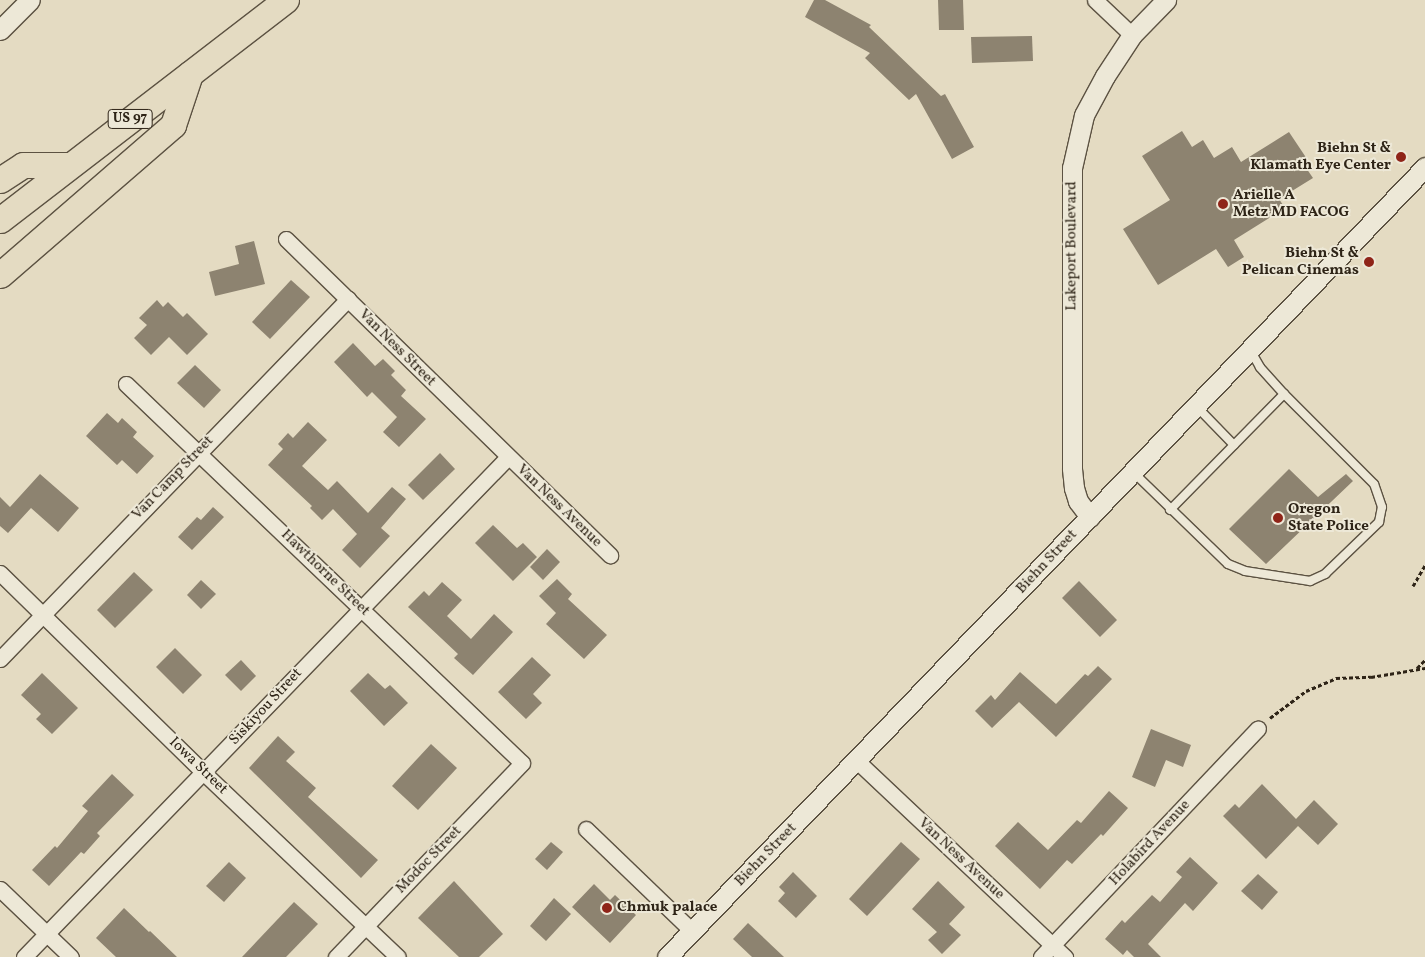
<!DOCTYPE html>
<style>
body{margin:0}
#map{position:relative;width:1425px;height:957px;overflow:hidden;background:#e4dbc2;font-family:Vollkorn,serif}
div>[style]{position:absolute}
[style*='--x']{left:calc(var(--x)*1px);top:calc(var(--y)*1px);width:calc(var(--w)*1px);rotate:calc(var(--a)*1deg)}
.building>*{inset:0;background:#8d8370}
.path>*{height:3px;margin-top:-1.5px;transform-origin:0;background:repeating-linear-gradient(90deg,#2e2417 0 4px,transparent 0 6.5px)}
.roads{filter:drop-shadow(1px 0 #5c5242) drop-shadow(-1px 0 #5c5242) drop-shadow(0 1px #5c5242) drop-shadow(0 -1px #5c5242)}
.service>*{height:8px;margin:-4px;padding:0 4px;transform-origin:4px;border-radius:4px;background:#ede8d7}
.minor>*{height:15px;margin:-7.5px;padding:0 7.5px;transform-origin:7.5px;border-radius:7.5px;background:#ede8d7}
.tertiary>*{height:19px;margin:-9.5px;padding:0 9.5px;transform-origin:9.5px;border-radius:9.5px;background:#ede8d7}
.trunk>*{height:25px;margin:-12.5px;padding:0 12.5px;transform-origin:12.5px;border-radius:12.5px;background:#e4dbc2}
.dots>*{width:14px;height:14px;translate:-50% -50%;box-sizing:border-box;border:2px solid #ede8d7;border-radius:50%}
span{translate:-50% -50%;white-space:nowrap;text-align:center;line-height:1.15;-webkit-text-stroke:4px #ede8d7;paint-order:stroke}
.shield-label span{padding:1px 4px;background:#ede8d7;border:1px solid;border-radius:4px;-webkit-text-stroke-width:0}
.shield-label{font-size:14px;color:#2e2417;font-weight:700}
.poi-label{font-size:15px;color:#2e2417;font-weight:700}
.right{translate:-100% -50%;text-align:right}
.left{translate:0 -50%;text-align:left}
.street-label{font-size:15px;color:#2e2417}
</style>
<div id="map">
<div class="building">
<i style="clip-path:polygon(814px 0,825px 0,871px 25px,869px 27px,941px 96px,945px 94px,974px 147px,952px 159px,916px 94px,909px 100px,865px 58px,870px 53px,805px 17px)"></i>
<i style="clip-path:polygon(938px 0,963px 0,964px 30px,939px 30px)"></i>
<i style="clip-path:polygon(1032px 36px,1033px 61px,972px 63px,971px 37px)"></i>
<i style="clip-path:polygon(1182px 131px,1192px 147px,1203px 140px,1214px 158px,1232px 147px,1241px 162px,1289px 132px,1307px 159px,1302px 162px,1313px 178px,1279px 199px,1285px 208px,1234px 240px,1244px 257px,1228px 267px,1216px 249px,1158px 285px,1123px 229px,1170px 200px,1142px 156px)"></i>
<i style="clip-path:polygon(254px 241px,265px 284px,215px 296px,209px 272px,239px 264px,235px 246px)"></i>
<i style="clip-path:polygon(291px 280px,310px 297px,270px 339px,252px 322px)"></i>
<i style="clip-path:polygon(157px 300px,163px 307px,168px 302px,183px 317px,187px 313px,208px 334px,187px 355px,169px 337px,151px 355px,134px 338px,147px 325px,139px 318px)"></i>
<i style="clip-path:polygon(353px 343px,375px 366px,383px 359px,395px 371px,391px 375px,406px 390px,401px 396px,426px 419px,399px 447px,383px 432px,397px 417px,372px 392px,367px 397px,334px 362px)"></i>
<i style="clip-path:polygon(195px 365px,221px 390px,204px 408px,177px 383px)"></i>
<i style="clip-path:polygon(107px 413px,118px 423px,122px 418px,137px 432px,133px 437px,154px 456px,137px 474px,122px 460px,117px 465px,86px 436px)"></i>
<i style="clip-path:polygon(308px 422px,327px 440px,302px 466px,328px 490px,337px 481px,368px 513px,392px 487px,406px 499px,381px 528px,390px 536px,360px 568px,342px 550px,357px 534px,333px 509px,322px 520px,310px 508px,312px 506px,268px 465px,283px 449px,278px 444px,288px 433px,293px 438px)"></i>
<i style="clip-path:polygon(440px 453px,455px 469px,423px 500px,408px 485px)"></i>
<i style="clip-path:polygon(1289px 469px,1318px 497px,1346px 474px,1353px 481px,1266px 564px,1229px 529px)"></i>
<i style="clip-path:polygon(40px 474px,79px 508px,58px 532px,31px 508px,8px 533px,0 526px,0 497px,10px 507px)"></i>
<i style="clip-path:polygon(213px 507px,224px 517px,192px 550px,178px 537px,197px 517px,201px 520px)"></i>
<i style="clip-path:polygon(493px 525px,517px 548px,523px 543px,537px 557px,513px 581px,475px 543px)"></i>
<i style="clip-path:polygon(547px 549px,560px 562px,543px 580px,530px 567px)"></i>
<i style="clip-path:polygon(134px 572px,153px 590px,115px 628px,97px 610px)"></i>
<i style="clip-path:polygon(557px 579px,572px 594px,568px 599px,607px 635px,584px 659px,546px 624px,556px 613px,539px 596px)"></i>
<i style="clip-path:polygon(201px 580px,216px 594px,201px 609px,187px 595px)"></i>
<i style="clip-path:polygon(1079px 581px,1117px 620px,1100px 637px,1062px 598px)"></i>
<i style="clip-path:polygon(442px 582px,462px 600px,447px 616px,471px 639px,494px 614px,513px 632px,473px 675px,454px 658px,458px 654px,408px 607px,424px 591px,429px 596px)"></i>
<i style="clip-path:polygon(175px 648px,202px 675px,183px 694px,156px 667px)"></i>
<i style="clip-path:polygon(532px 657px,551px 675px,533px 694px,542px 703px,526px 719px,498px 692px)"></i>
<i style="clip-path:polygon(241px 660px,256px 676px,241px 691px,225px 675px)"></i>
<i style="clip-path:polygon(1098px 666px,1112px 679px,1056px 737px,1019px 702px,992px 728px,975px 711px,991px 695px,995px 700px,1020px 672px,1056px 704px,1085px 674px,1088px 676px)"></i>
<i style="clip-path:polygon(42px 673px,78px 708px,52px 734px,36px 719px,41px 714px,21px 695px)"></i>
<i style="clip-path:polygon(368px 673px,385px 689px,390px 685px,408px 703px,384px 726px,350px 691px)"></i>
<i style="clip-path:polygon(1151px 729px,1191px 745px,1183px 767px,1166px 760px,1155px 787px,1132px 777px)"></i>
<i style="clip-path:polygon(278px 736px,295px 752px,286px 761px,316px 788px,308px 797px,378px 860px,361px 878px,249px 768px)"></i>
<i style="clip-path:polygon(431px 744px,457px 768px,418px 810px,392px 786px)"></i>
<i style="clip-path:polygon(112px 774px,134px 795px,97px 833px,100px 836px,84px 854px,81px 852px,49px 886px,32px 870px,55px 846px,57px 848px,88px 811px,82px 806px)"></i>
<i style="clip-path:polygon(1262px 784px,1296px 819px,1314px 800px,1338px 824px,1318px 845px,1298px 826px,1266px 859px,1223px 816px,1235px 804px,1239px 808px)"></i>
<i style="clip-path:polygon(1109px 791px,1128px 808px,1103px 836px,1101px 834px,1072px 864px,1067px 860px,1040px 889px,995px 846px,1018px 822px,1048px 850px,1077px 820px,1081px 823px)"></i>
<i style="clip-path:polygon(551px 842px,563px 852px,547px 870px,535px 859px)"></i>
<i style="clip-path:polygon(901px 842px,920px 859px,867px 916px,849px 899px)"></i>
<i style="clip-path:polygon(1190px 857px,1218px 883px,1193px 911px,1185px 903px,1148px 944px,1161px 957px,1134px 957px,1127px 950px,1123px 955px,1105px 939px,1122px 920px,1125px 923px,1152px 895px,1160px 902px,1182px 877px,1176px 872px)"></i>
<i style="clip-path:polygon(229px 862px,246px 878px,224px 902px,206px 886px)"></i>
<i style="clip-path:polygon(793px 872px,817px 896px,796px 918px,778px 901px,785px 893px,779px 887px)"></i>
<i style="clip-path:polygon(1258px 874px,1278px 892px,1262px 910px,1241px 891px)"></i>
<i style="clip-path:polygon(454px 881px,503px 934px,479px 957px,459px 957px,418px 918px)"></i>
<i style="clip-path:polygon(938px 881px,965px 907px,949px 924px,961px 935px,942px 954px,928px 940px,937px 932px,912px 909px)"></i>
<i style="clip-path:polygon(594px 884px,610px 900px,615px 895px,636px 915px,610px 943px,572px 907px)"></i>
<i style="clip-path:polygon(554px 898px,571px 914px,546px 941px,530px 926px)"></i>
<i style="clip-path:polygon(294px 902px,318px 924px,286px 957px,242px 957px)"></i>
<i style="clip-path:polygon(124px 908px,149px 932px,150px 931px,177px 957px,116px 957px,96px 938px)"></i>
<i style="clip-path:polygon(748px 923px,784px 957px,752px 957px,733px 939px)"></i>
</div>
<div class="path">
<i style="--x:1413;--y:586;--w:24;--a:-60"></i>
<i style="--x:1417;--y:668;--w:11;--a:-45"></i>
<i style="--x:1270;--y:718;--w:45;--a:-36.9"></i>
<i style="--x:1306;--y:691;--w:33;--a:-23"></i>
<i style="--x:1336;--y:678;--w:35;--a:-2"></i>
<i style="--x:1371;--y:677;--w:55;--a:-9.5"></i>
</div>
<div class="roads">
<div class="service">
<i style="--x:1197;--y:407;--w:53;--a:45.8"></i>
<i style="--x:1133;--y:472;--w:132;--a:44.1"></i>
<i style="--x:1228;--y:564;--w:18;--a:22"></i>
<i style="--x:1245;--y:571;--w:66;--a:8.7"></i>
<i style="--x:1310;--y:581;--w:17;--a:-25"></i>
<i style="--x:1325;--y:574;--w:75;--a:-43.9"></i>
<i style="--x:1379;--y:522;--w:15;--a:-79"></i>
<i style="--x:1382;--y:507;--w:24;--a:-109"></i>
<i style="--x:1374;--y:484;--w:127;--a:-135"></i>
<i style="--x:1284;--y:394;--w:36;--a:-132"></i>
<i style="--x:1260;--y:367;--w:20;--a:-120"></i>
<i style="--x:1170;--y:510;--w:163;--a:-45.5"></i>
</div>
<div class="minor">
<i style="--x:1095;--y:0;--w:51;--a:43.4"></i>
<i style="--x:286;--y:239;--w:453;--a:44.3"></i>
<i style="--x:126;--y:384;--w:548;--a:43.74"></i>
<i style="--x:522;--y:763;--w:269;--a:133.8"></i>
<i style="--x:0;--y:573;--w:286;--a:44.4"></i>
<i style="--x:204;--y:773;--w:267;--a:43.5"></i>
<i style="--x:0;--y:659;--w:501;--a:-45.97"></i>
<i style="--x:857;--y:761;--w:286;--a:43.3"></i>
<i style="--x:586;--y:829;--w:147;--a:43.9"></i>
<i style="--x:0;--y:889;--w:98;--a:43.8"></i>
<i style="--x:24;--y:957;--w:696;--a:-45.93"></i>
<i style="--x:1041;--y:957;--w:315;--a:-46.5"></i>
</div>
<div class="tertiary">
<i style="--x:0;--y:30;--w:42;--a:-45"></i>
<i style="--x:1090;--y:517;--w:20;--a:-127"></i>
<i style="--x:1078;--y:501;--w:14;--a:-107"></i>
<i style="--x:1074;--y:488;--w:20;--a:-96"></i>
<i style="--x:1072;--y:468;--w:300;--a:-90"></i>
<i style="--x:1072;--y:168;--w:54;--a:-77.2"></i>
<i style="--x:1084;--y:115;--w:44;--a:-61.7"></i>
<i style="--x:1105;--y:76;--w:49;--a:-56.6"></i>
<i style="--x:1132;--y:35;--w:49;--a:-45.8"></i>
<i style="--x:667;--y:957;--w:1095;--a:-46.18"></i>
</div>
<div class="trunk">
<i style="--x:0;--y:180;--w:27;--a:-33"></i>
<i style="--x:23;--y:165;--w:47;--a:0"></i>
<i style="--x:0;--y:220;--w:361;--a:-37.6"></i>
<i style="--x:0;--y:275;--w:229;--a:-40.9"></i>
<i style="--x:173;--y:125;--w:54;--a:-71.6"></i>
</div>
</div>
<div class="dots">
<i style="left:1401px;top:157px;background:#8f2418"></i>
<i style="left:1223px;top:204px;background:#8f2418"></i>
<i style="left:1369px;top:262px;background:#8f2418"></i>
<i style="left:1278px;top:518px;background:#8f2418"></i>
<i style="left:607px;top:908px;background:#8f2418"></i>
</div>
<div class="shield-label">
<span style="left:130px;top:119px">US 97</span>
</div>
<div class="poi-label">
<span class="right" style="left:1391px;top:157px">Biehn St &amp;<br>Klamath Eye Center</span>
<span class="left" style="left:1233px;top:204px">Arielle A<br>Metz MD FACOG</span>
<span class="right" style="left:1359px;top:262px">Biehn St &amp;<br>Pelican Cinemas</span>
<span class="left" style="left:1288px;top:518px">Oregon<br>State Police</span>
<span class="left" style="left:617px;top:908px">Chmuk palace</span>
</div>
<div class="street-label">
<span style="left:1072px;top:246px;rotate:-90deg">Lakeport Boulevard</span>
<span style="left:397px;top:348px;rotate:45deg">Van Ness Street</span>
<span style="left:173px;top:478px;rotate:-46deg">Van Camp Street</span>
<span style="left:559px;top:506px;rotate:44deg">Van Ness Avenue</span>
<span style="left:1047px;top:562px;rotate:-47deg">Biehn Street</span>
<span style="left:325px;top:573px;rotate:44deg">Hawthorne Street</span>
<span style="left:266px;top:707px;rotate:-47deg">Siskiyou Street</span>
<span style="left:198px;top:766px;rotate:44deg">Iowa Street</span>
<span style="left:1150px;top:843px;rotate:-47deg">Holabird Avenue</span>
<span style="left:766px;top:855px;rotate:-46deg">Biehn Street</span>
<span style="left:961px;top:859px;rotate:43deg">Van Ness Avenue</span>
<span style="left:429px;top:860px;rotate:-46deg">Modoc Street</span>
</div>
</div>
